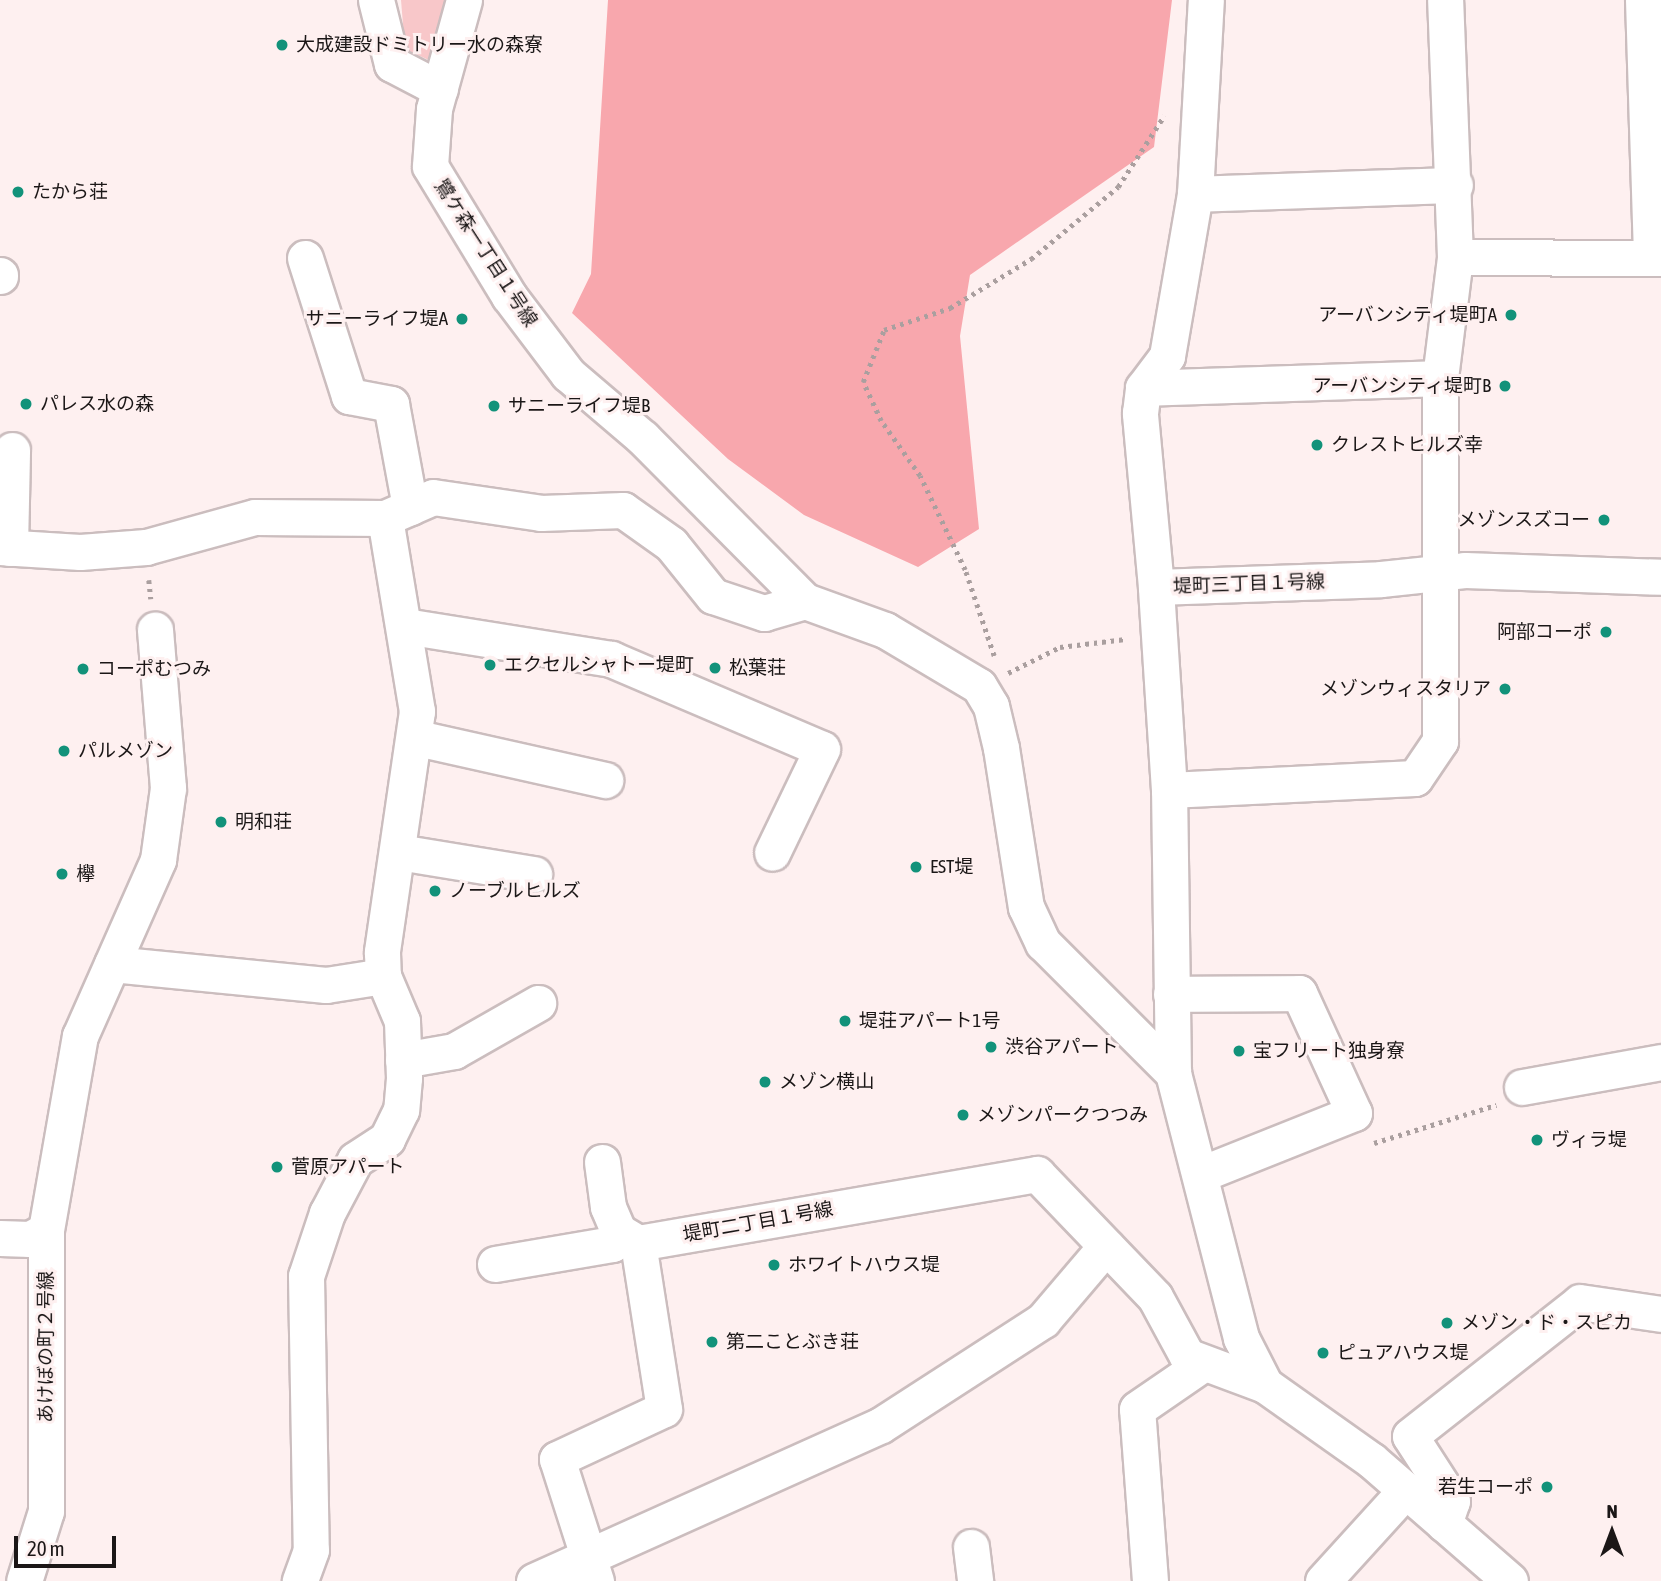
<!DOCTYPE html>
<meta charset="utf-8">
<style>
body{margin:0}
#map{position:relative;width:1661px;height:1581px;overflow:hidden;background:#fef0f0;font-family:"Asap Condensed","Noto Sans JP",sans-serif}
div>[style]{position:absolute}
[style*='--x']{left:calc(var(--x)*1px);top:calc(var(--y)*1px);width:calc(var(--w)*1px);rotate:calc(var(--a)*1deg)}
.green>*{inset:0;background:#f8c7c9}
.forest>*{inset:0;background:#f8a7ad}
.path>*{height:4.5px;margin-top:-2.25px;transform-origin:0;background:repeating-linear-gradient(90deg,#aa9f9f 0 3.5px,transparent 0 8.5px)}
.roads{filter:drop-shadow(2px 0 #cbbdbe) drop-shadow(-2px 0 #cbbdbe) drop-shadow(0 2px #cbbdbe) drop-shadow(0 -2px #cbbdbe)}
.minor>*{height:35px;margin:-17.5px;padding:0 17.5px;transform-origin:17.5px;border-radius:17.5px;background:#fff}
.dots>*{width:19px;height:19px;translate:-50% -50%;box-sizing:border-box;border:4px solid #fef0f0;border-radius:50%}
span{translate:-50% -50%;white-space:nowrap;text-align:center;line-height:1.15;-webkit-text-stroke:6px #fef0f0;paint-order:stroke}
.poi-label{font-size:19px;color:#1b1717}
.left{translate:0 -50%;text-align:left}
.right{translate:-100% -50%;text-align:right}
.street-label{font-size:19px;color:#1b1717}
.north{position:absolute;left:1577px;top:1497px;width:70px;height:70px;-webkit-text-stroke:5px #fef0f0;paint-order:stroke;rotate:0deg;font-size:19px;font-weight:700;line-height:28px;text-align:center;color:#1b1717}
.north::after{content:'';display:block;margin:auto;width:24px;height:32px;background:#1b1717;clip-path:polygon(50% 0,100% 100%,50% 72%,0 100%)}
.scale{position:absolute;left:14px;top:1536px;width:102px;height:32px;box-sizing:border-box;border:4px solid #1b1717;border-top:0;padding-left:9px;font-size:21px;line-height:24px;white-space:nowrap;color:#1b1717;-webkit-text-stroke:5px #fef0f0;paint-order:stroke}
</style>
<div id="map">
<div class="green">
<i style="clip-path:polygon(401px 0,449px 0,435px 63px,405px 49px)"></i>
</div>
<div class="forest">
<i style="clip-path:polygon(608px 0,1172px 0,1154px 147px,970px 275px,960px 336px,979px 529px,918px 567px,804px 515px,728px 459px,572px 313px,591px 274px)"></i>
</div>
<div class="path">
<i style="--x:149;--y:580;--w:19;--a:84"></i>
<i style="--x:994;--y:656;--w:91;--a:-108.6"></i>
<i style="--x:965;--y:570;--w:104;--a:-115.6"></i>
<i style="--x:920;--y:476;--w:67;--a:-125.3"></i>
<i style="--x:881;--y:421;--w:43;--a:-114.8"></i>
<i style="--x:863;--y:382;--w:56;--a:-68"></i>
<i style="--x:884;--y:330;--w:70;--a:-18.4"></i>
<i style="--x:950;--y:308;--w:95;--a:-31.2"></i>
<i style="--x:1031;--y:259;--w:113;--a:-39.6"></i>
<i style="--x:1118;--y:187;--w:85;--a:-57.1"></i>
<i style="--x:1008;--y:673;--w:58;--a:-26.6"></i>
<i style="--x:1060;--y:647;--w:66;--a:-6.9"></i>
<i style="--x:1374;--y:1143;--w:128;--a:-17.3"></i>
</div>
<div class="roads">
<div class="minor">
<i style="--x:376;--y:0;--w:66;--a:76"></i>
<i style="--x:392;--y:64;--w:54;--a:27.5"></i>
<i style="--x:464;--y:0;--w:113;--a:105.4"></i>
<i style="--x:434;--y:109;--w:57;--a:94"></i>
<i style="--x:430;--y:166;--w:152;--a:58.7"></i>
<i style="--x:509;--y:296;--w:98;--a:52.9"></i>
<i style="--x:568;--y:374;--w:99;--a:40.5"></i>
<i style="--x:643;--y:438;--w:230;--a:45.2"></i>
<i style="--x:805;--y:601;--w:85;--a:19.9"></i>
<i style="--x:885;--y:630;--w:109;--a:30.8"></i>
<i style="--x:979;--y:686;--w:23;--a:59"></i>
<i style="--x:991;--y:706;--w:43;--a:76.6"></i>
<i style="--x:1001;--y:748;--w:161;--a:81.1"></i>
<i style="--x:1026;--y:907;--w:40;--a:65"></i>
<i style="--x:1043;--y:943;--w:184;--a:45"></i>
<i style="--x:1173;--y:1073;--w:274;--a:75.6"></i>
<i style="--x:1241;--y:1338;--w:53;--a:62.9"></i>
<i style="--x:1265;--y:1385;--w:130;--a:35.3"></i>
<i style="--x:1371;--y:1460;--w:184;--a:41"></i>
<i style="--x:1643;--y:0;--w:257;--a:88.2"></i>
<i style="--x:1195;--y:194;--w:260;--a:-2"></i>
<i style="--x:1455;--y:257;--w:206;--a:0.3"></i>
<i style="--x:305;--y:258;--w:145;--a:72.3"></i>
<i style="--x:349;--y:396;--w:43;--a:10.8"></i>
<i style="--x:391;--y:404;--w:105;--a:79.5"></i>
<i style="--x:0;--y:275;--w:1;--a:90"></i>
<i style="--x:1143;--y:388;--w:297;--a:-1.9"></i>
<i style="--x:385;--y:518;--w:52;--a:-23.6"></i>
<i style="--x:433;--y:497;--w:109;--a:8.4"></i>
<i style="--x:541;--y:513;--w:82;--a:-2.1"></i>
<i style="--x:623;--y:510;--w:59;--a:35.3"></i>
<i style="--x:671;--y:544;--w:67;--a:51.1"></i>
<i style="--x:713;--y:596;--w:54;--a:18.4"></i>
<i style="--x:764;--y:613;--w:43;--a:-16.3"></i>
<i style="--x:0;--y:547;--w:80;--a:3.6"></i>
<i style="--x:80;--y:552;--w:66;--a:-4.3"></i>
<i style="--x:146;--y:547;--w:113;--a:-15.4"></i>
<i style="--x:255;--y:517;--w:130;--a:0.4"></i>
<i style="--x:385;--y:518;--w:196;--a:80.6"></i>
<i style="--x:417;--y:711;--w:244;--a:98.3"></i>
<i style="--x:382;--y:952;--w:24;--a:88"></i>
<i style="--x:383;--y:976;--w:49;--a:67.1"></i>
<i style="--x:402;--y:1021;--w:57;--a:88"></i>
<i style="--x:404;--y:1078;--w:32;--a:95"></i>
<i style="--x:401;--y:1110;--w:32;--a:116"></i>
<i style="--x:387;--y:1139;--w:38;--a:147"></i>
<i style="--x:355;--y:1160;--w:60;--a:117.8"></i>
<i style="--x:327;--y:1213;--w:66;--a:108.4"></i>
<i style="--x:306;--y:1276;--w:274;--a:89"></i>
<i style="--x:311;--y:1550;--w:33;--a:110"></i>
<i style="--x:10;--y:548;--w:98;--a:-88.8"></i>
<i style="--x:1156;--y:587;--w:175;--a:-95.3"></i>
<i style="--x:1140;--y:413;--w:25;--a:-83"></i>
<i style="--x:1143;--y:388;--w:40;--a:-53"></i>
<i style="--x:1167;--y:356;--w:164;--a:-80.2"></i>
<i style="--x:1195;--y:194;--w:194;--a:-86.8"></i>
<i style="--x:405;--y:626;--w:209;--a:9.1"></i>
<i style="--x:611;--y:659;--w:229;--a:23.1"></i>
<i style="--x:822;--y:749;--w:115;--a:115.7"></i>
<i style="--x:417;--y:738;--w:193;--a:12.6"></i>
<i style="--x:1169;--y:790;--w:246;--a:-2.8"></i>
<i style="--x:1415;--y:778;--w:45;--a:-56"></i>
<i style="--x:1440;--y:741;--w:363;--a:-90"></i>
<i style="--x:1440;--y:378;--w:122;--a:-82.9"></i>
<i style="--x:1455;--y:257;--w:257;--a:-92.2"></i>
<i style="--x:399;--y:852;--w:137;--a:9.3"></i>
<i style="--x:112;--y:964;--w:215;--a:5.6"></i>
<i style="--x:326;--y:985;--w:58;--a:-9"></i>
<i style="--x:1171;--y:994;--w:128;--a:-0.4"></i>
<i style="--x:1299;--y:993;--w:132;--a:65.4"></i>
<i style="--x:1354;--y:1113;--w:162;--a:158.3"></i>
<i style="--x:403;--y:1060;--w:52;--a:-10"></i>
<i style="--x:454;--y:1051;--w:97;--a:-29.7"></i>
<i style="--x:1173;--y:1073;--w:283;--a:-90.8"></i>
<i style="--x:1169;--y:790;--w:203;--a:-93.7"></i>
<i style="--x:1156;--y:587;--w:225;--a:-2"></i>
<i style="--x:1381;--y:579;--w:84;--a:-6.1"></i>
<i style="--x:1465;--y:570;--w:196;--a:2"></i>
<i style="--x:1522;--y:1087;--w:141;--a:-10.2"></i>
<i style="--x:602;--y:1162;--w:45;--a:82.4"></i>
<i style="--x:608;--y:1207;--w:26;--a:67"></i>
<i style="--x:618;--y:1231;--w:23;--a:31"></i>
<i style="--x:46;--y:1230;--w:197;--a:-80.1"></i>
<i style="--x:80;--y:1036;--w:193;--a:-66.1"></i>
<i style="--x:158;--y:860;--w:73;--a:-82.1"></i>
<i style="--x:168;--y:788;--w:159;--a:-94.7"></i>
<i style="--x:0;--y:1238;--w:30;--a:2"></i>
<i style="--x:30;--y:1239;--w:18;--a:-29"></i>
<i style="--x:46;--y:1230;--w:281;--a:90"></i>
<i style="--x:46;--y:1511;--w:73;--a:107.4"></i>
<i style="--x:495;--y:1264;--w:119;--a:-9.7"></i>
<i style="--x:612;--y:1244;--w:14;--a:-65"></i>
<i style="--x:1444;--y:1524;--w:24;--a:-71"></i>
<i style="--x:1452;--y:1501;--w:77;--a:-122.9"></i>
<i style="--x:1410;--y:1436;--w:216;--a:-38.2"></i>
<i style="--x:1580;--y:1302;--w:82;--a:8.4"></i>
<i style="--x:971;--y:1547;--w:34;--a:83"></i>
<i style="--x:534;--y:1581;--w:380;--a:-24.2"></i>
<i style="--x:881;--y:1425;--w:193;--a:-32.9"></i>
<i style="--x:1043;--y:1320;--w:97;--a:-49.6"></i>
<i style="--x:596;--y:1581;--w:128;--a:-107.7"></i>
<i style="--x:557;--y:1459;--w:118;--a:-25"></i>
<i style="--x:664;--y:1409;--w:168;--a:-98.9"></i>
<i style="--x:638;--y:1243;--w:405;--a:-9.8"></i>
<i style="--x:1037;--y:1174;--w:170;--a:46.2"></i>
<i style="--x:1155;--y:1297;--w:67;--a:61.5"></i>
<i style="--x:1187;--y:1356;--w:83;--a:20.4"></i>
<i style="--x:1150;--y:1581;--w:172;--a:-94.3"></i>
<i style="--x:1137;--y:1409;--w:78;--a:-34.5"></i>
<i style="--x:1323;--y:1581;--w:120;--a:-47.7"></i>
</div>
</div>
<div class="dots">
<i style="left:282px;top:45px;background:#12927a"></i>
<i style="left:18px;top:192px;background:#12927a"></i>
<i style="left:1511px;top:315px;background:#12927a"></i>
<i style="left:462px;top:319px;background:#12927a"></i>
<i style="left:1505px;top:386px;background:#12927a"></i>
<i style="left:26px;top:404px;background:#12927a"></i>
<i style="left:494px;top:406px;background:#12927a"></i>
<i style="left:1317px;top:445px;background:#12927a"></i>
<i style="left:1604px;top:520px;background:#12927a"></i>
<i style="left:1606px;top:632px;background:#12927a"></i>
<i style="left:490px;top:665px;background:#12927a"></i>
<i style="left:715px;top:668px;background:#12927a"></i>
<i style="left:83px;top:669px;background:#12927a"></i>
<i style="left:1505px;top:689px;background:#12927a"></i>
<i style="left:64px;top:751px;background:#12927a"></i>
<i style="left:221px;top:822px;background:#12927a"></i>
<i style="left:916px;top:867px;background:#12927a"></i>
<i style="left:62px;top:874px;background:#12927a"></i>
<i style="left:435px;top:891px;background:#12927a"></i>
<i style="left:845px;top:1021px;background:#12927a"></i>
<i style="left:991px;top:1047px;background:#12927a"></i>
<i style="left:1239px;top:1051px;background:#12927a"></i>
<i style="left:765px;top:1082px;background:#12927a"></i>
<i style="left:963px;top:1115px;background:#12927a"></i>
<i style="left:1537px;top:1140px;background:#12927a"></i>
<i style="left:277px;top:1167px;background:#12927a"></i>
<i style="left:774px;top:1265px;background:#12927a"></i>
<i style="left:1447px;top:1323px;background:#12927a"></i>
<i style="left:712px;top:1342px;background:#12927a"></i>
<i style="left:1323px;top:1353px;background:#12927a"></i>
<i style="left:1547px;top:1487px;background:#12927a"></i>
</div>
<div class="poi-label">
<span class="left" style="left:296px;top:45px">大成建設ドミトリー水の森寮</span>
<span class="left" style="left:32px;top:192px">たから荘</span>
<span class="right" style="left:1497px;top:315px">アーバンシティ堤町A</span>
<span class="right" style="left:448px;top:319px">サニーライフ堤A</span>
<span class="right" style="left:1491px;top:386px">アーバンシティ堤町B</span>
<span class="left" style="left:40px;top:404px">パレス水の森</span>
<span class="left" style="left:508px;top:406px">サニーライフ堤B</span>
<span class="left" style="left:1331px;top:445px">クレストヒルズ幸</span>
<span class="right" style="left:1590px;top:520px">メゾンスズコー</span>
<span class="right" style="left:1592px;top:632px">阿部コーポ</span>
<span class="left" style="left:504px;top:665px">エクセルシャトー堤町</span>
<span class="left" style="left:729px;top:668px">松葉荘</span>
<span class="left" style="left:97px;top:669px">コーポむつみ</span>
<span class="right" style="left:1491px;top:689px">メゾンウィスタリア</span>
<span class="left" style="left:78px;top:751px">パルメゾン</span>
<span class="left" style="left:235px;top:822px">明和荘</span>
<span class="left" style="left:930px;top:867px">EST堤</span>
<span class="left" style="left:76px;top:874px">欅</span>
<span class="left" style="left:449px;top:891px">ノーブルヒルズ</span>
<span class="left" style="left:859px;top:1021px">堤荘アパート1号</span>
<span class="left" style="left:1005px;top:1047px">渋谷アパート</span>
<span class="left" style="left:1253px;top:1051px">宝フリート独身寮</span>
<span class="left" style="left:779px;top:1082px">メゾン横山</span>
<span class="left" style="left:977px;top:1115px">メゾンパークつつみ</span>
<span class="left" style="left:1551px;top:1140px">ヴィラ堤</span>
<span class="left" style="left:291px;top:1167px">菅原アパート</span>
<span class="left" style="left:788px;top:1265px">ホワイトハウス堤</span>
<span class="left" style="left:1461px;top:1323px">メゾン・ド・スピカ</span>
<span class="left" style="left:726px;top:1342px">第二ことぶき荘</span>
<span class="left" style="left:1337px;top:1353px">ピュアハウス堤</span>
<span class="right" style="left:1533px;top:1487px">若生コーポ</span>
</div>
<div class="street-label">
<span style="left:486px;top:253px;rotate:57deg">鷺ケ森一丁目１号線</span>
<span style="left:1249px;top:584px;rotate:-2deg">堤町三丁目１号線</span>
<span style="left:758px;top:1222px;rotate:-10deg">堤町二丁目１号線</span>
<span style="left:46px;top:1347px;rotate:-90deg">あけぼの町２号線</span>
</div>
<div class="north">N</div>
<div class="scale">20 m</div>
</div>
